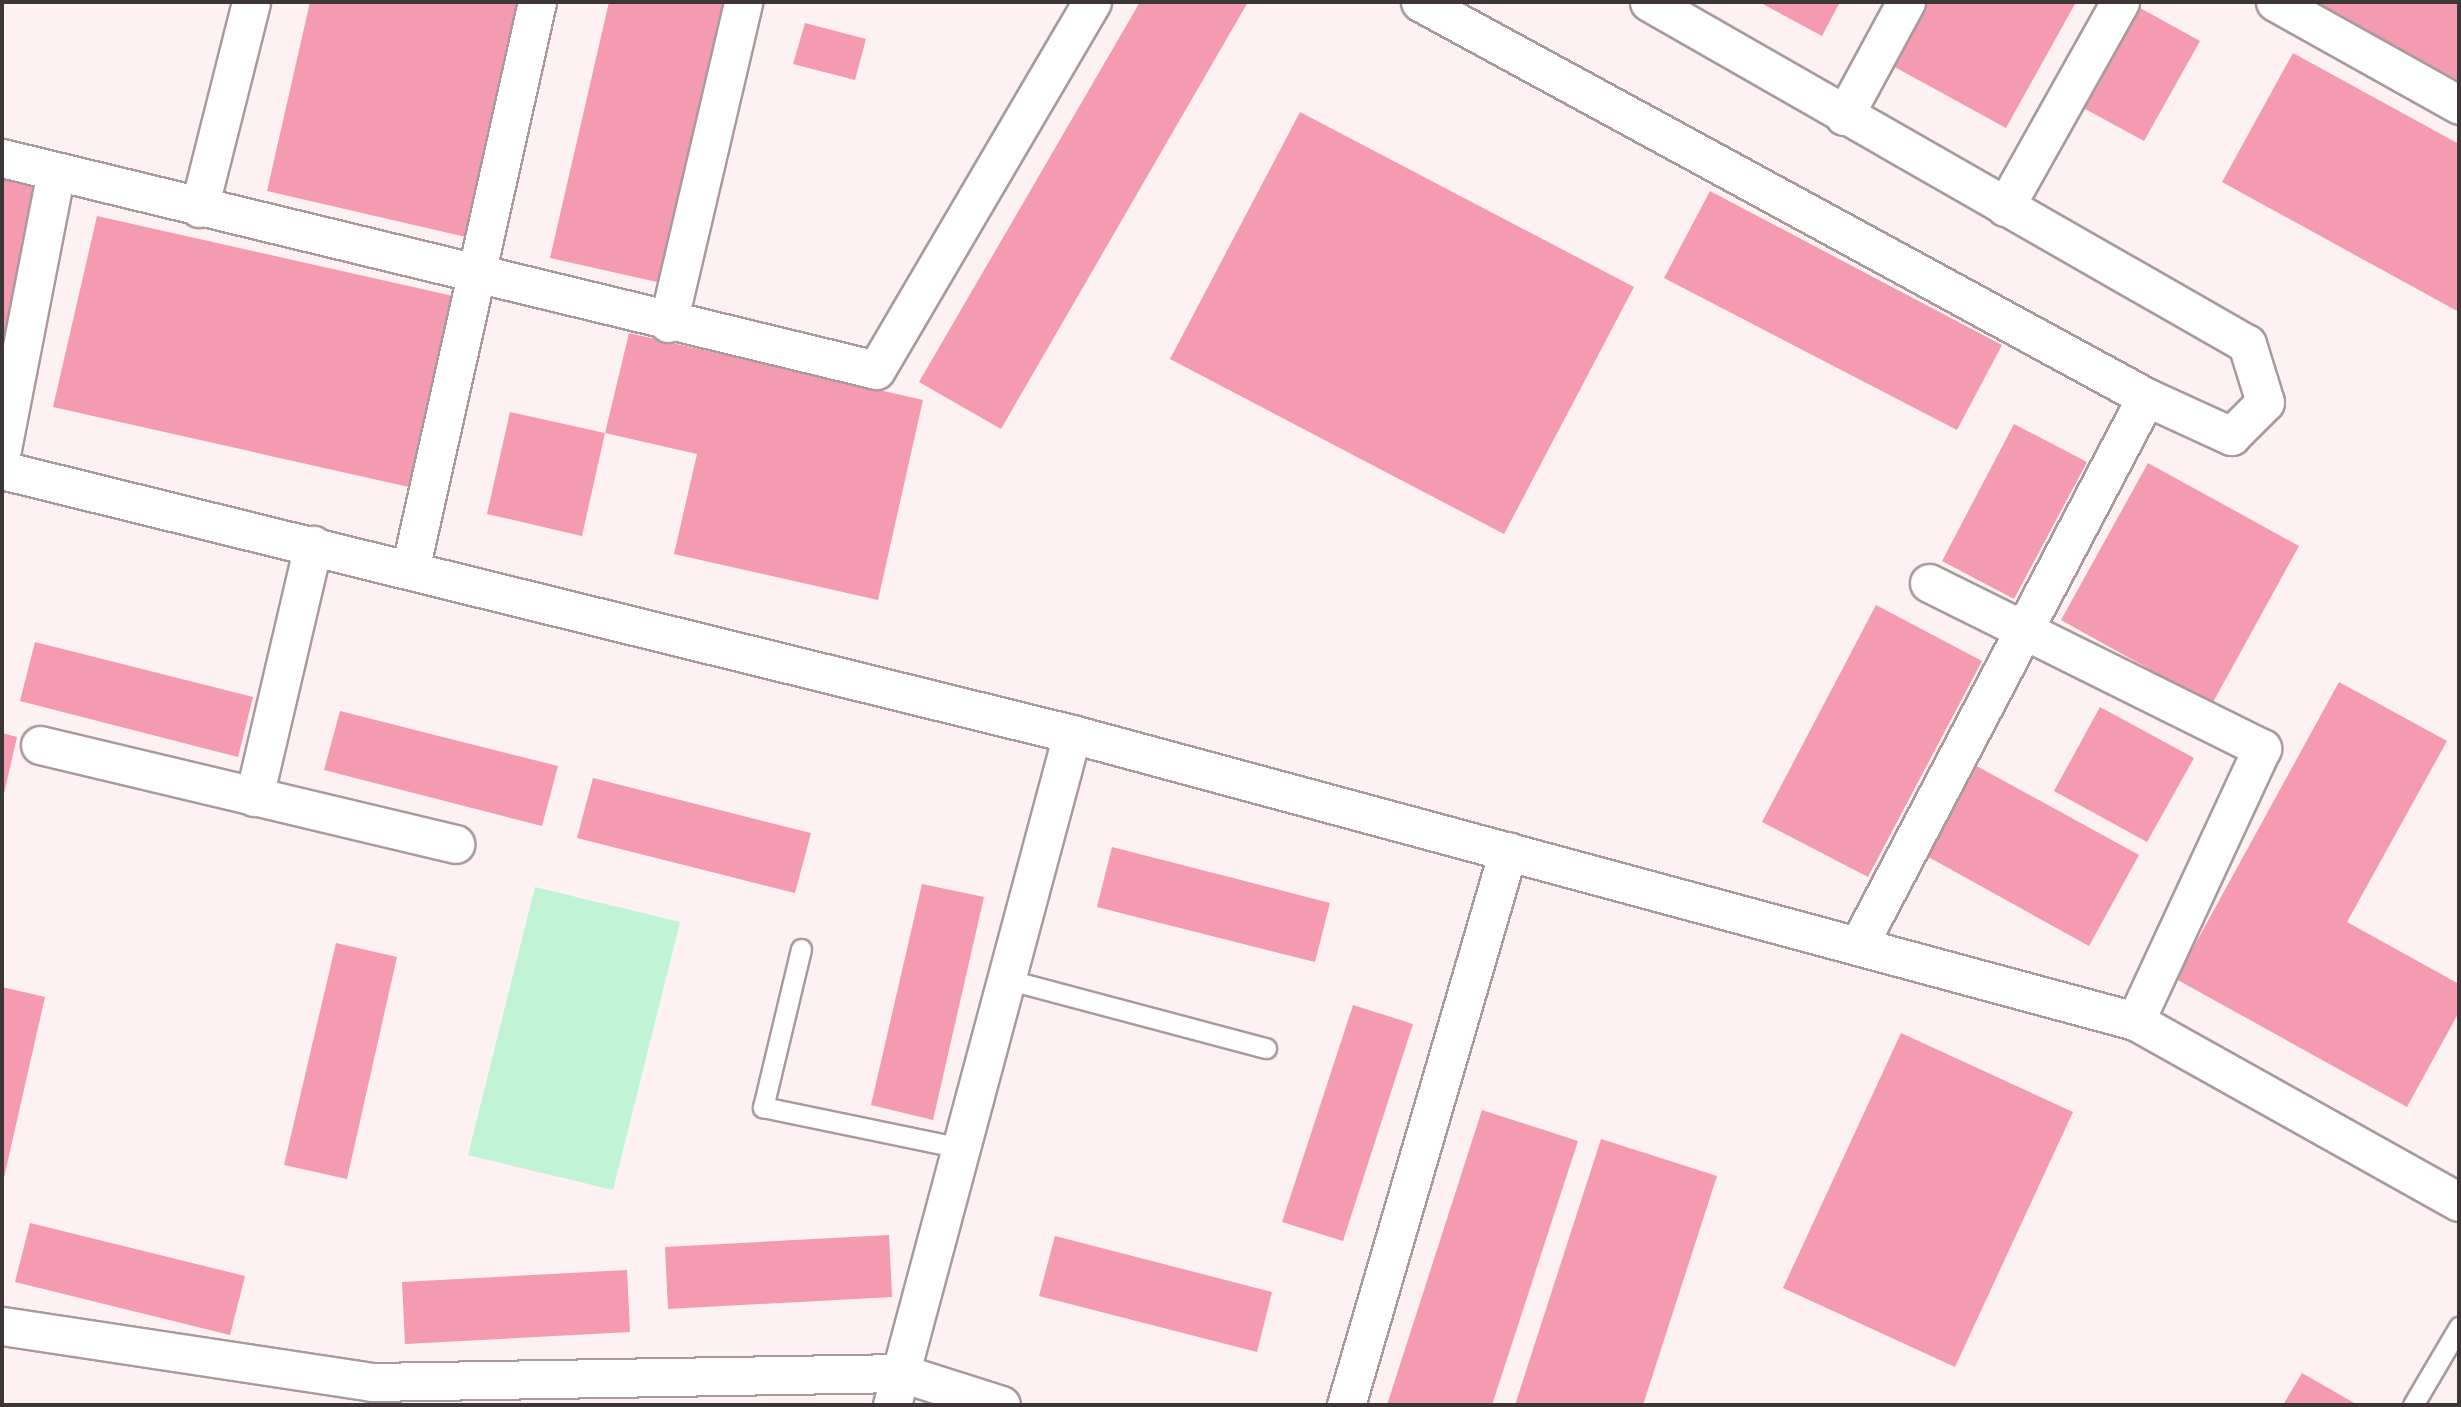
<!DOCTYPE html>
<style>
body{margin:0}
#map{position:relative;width:2461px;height:1407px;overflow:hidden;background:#fdf1f4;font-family:Ubuntu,sans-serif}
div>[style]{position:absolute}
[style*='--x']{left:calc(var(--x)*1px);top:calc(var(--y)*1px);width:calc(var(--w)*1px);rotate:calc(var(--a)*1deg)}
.green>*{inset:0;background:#c1f3d5}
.building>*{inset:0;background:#f49bb2}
.roads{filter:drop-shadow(2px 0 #a89a9d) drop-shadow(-2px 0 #a89a9d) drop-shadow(0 2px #a89a9d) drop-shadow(0 -2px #a89a9d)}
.lane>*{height:19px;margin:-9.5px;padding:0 9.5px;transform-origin:9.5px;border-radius:9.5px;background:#fff}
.street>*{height:37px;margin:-18.5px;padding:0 18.5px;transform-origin:18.5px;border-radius:18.5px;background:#fff}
span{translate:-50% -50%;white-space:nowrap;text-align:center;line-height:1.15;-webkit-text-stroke:5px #fdf1f4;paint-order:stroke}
.frame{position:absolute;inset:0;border:4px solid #3c3637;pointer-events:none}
</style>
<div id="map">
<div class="green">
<i style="clip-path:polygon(535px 887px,680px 922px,613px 1190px,468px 1155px)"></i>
</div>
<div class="building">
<i style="clip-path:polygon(310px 2px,520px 2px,466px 237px,267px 191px)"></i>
<i style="clip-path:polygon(609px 2px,731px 2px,666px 284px,550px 258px)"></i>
<i style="clip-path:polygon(1140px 2px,1248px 2px,1001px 429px,919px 382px)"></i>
<i style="clip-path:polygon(1759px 2px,1840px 2px,1822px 36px)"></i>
<i style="clip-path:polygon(1926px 2px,2076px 2px,2006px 128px,1891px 65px)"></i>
<i style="clip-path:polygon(2315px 2px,2459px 2px,2459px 81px)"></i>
<i style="clip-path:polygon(2131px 3px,2200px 41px,2144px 141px,2076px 104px)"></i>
<i style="clip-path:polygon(805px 23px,866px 39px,855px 80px,793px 64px)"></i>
<i style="clip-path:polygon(2293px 53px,2459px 144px,2459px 312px,2222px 182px)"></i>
<i style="clip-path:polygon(1300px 112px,1634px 287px,1504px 534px,1170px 359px)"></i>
<i style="clip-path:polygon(2px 179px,47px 189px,2px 379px)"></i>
<i style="clip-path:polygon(1710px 191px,2002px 345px,1957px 430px,1664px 278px)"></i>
<i style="clip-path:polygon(97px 216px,453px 296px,409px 487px,53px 407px)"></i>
<i style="clip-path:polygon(629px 333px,923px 400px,878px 600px,674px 554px,697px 454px,605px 433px)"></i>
<i style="clip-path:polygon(510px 412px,605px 433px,582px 536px,487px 514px)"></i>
<i style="clip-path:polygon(2014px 424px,2087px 462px,2014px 599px,1942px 561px)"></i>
<i style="clip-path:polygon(2148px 463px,2299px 546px,2212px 704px,2061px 620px)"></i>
<i style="clip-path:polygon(1876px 605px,1982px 661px,1868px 877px,1762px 822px)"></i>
<i style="clip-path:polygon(35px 642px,253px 697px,238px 757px,20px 701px)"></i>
<i style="clip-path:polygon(2339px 682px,2447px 741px,2347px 922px,2459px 984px,2459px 1012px,2407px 1107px,2176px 979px)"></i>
<i style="clip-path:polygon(2100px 707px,2194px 758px,2147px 842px,2054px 791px)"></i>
<i style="clip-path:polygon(340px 711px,558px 766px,542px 826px,324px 770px)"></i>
<i style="clip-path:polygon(2px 733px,17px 737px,3px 798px,2px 798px)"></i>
<i style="clip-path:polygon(1973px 764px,2139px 855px,2089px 946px,1923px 854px)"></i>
<i style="clip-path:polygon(593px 778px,811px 833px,795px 893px,577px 838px)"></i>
<i style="clip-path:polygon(1112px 847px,1330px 903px,1315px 962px,1097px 907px)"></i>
<i style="clip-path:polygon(922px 884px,984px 897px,933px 1120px,871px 1105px)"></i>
<i style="clip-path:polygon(336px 943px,397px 957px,347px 1179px,284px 1165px)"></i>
<i style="clip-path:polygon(2px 987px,45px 997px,3px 1182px,2px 1182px)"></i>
<i style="clip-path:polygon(1353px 1005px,1413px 1024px,1343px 1241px,1282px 1222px)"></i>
<i style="clip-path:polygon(1901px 1033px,2073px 1112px,1955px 1367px,1783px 1288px)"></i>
<i style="clip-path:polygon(1482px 1110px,1578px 1141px,1492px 1405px,1387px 1405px)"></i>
<i style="clip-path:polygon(1601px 1139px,1717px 1176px,1643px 1405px,1515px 1405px)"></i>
<i style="clip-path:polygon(30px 1223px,245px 1276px,230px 1335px,15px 1282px)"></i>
<i style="clip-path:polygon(889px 1235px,892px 1297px,668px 1309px,665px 1247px)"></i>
<i style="clip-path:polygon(1055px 1236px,1272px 1292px,1257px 1352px,1039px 1296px)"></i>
<i style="clip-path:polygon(627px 1270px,630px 1332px,405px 1344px,402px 1282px)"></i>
<i style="clip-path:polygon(2302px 1373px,2356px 1404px,2355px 1405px,2283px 1405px)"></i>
</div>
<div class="roads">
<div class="lane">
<i style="--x:801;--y:949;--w:163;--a:103.5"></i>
<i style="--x:763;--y:1107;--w:202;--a:11.7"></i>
<i style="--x:1006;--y:979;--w:269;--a:14.9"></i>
<i style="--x:2413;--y:1405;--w:91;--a:-59.5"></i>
</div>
<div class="street">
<i style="--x:1420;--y:2;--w:826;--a:28.55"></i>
<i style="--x:2146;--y:397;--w:94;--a:24.6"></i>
<i style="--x:2231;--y:436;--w:48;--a:-45"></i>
<i style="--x:2265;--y:402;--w:61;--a:-107.2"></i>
<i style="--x:2247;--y:344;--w:689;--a:-150.23"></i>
<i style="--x:2275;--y:2;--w:211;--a:29.2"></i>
<i style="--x:1844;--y:116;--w:130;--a:-61.5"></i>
<i style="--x:2;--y:158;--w:899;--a:13.63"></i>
<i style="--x:876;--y:370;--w:427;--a:-59.6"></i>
<i style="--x:2005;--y:207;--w:235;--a:-60.7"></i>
<i style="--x:199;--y:208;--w:212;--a:-75.8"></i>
<i style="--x:668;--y:323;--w:330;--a:-76.8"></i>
<i style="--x:2;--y:449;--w:282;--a:-79"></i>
<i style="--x:2;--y:470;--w:1102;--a:13.86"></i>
<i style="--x:1072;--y:734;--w:1101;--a:15.11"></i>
<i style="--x:2135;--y:1021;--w:371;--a:29.2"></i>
<i style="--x:410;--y:570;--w:582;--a:-77.4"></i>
<i style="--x:1929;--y:583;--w:372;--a:26.4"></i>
<i style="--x:2262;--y:748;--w:301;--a:114.9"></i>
<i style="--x:40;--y:745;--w:427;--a:13.4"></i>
<i style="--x:254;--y:797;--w:259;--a:-76.8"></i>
<i style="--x:1858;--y:946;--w:620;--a:-62.32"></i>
<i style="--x:2;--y:1326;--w:373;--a:8.6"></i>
<i style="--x:371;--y:1382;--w:530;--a:-0.97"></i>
<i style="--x:901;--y:1373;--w:105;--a:17.7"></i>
<i style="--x:892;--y:1405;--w:695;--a:-74.98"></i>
<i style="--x:1346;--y:1405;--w:577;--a:-73.7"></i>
</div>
</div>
<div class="frame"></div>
</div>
